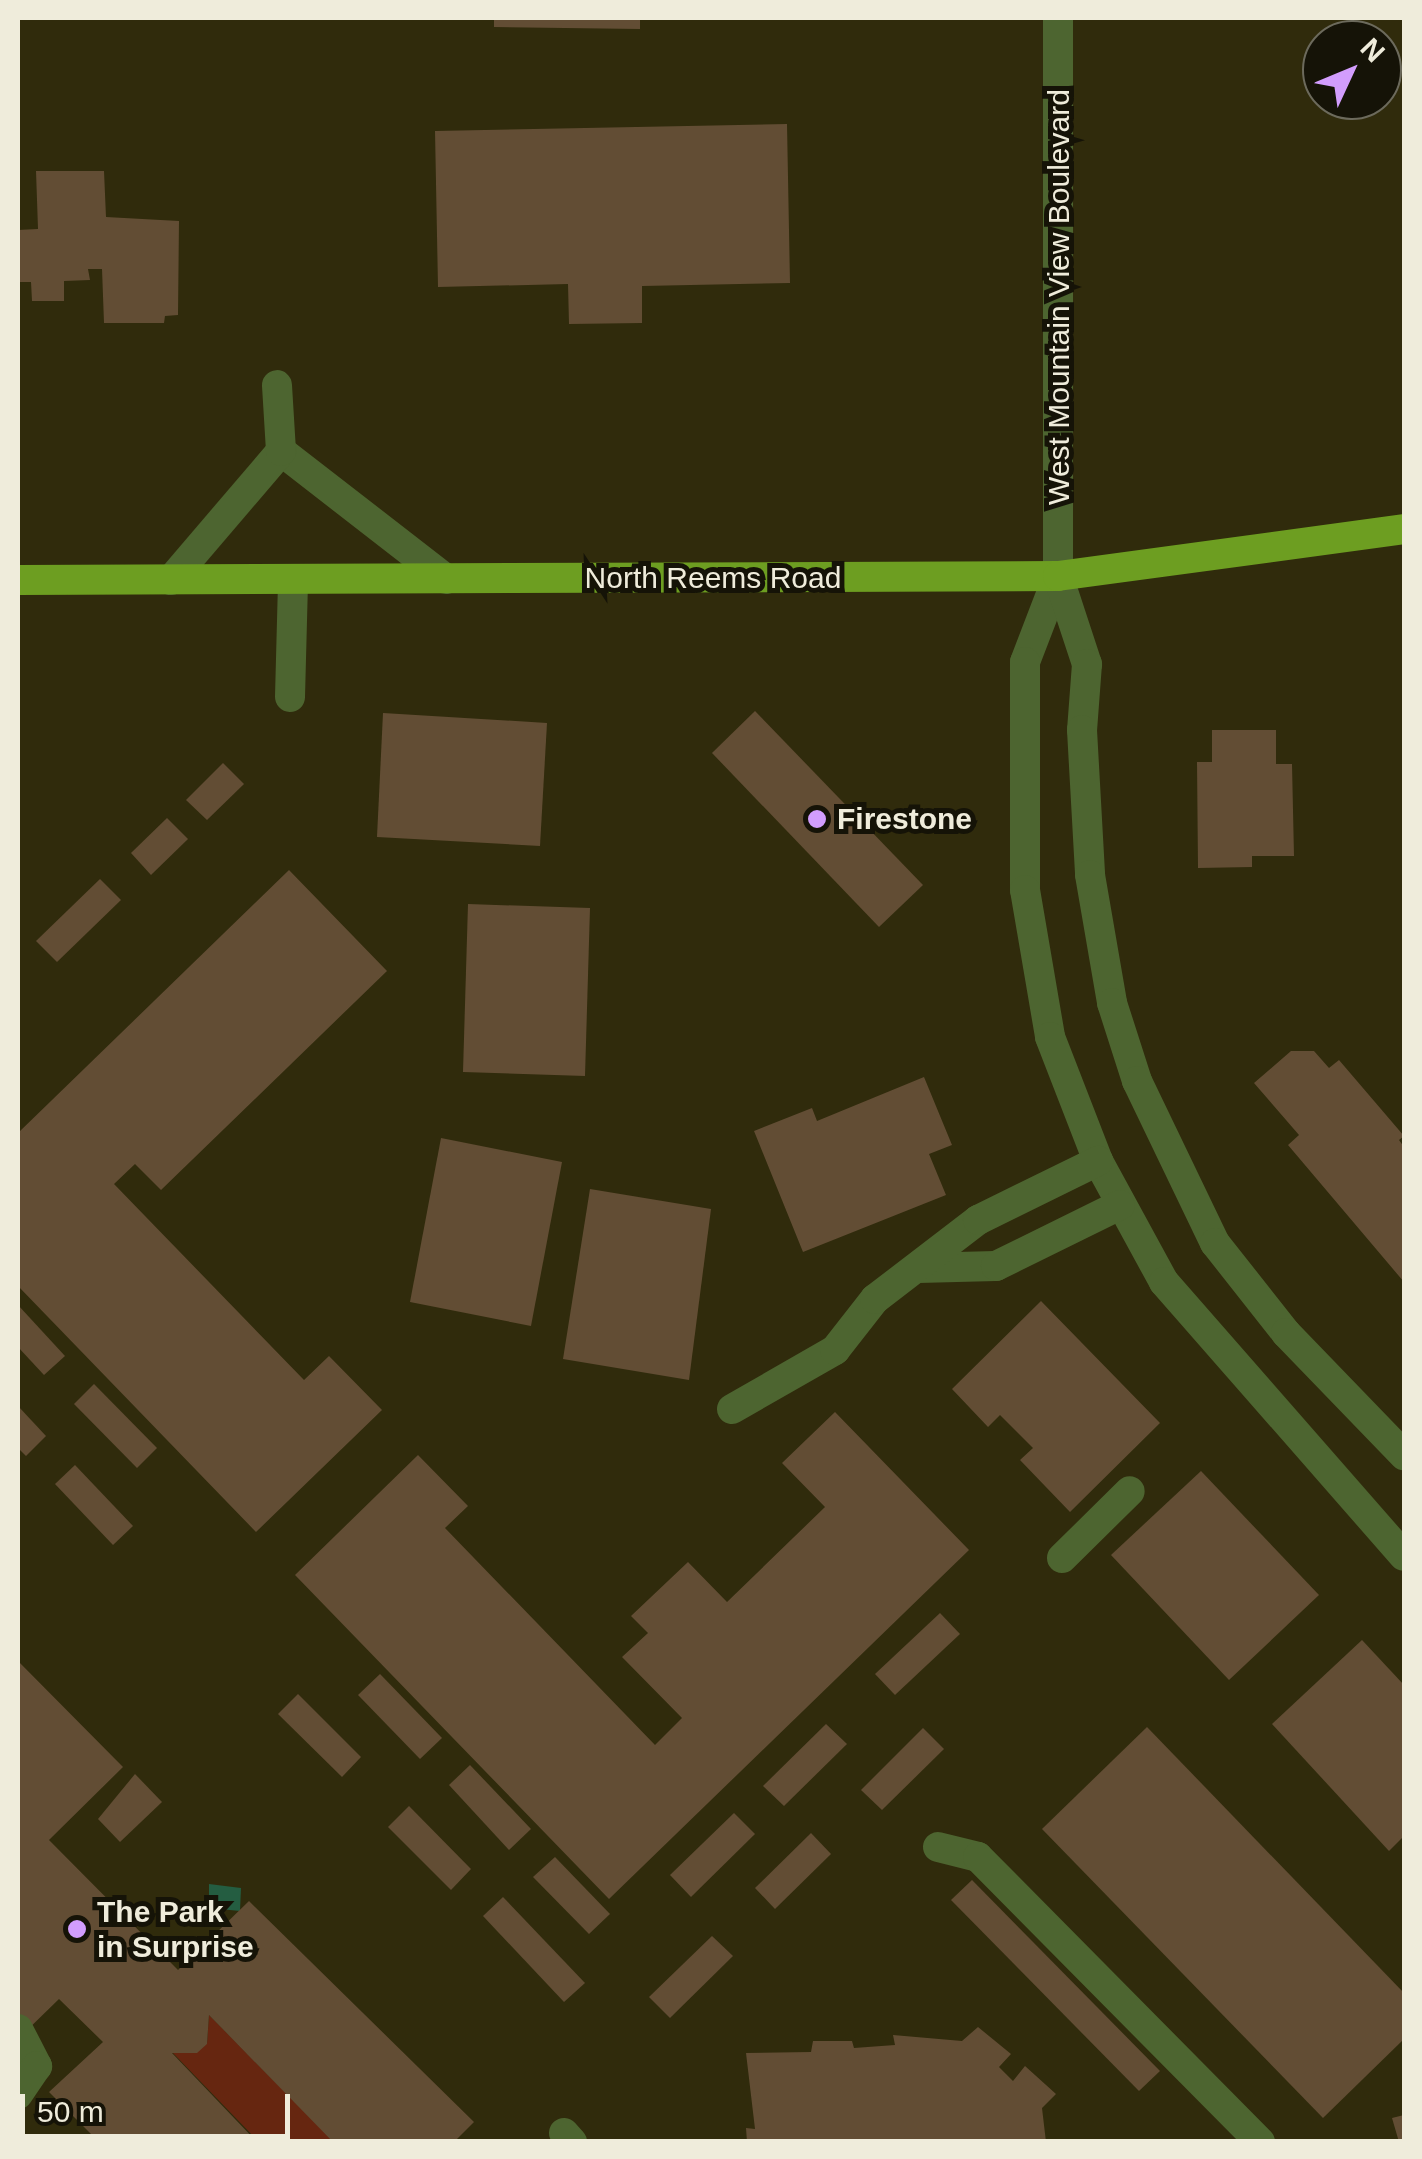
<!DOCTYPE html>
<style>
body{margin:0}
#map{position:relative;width:1422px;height:2159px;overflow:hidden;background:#302b0c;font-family:Arial,sans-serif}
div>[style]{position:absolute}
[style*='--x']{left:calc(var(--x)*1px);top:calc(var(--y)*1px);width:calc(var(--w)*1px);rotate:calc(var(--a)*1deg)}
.green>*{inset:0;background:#662610}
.water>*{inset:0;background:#245d41}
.building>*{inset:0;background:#624d34}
.minor>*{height:30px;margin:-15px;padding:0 15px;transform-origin:15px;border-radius:15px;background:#4d6530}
.major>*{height:30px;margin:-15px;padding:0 15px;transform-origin:15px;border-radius:15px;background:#6d9e21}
.dots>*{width:28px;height:28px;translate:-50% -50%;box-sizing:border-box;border:5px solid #151307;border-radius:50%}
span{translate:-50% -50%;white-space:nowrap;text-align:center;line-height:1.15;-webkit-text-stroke:10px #151307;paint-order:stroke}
.street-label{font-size:30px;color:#efecdb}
.poi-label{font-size:30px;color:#efecdb;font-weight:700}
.left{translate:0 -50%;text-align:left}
.frame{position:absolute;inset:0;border:20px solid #efecdb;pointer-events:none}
.north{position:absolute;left:1302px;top:20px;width:100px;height:100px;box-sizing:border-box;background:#151307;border:2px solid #6c6a5c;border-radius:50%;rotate:46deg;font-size:28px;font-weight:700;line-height:40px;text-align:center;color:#efecdb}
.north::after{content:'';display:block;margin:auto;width:35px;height:45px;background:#d29dfd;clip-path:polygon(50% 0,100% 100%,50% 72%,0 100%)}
.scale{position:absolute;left:20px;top:2094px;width:270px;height:45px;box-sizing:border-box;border:5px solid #efecdb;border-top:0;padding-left:12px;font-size:30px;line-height:35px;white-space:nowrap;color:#efecdb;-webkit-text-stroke:8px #151307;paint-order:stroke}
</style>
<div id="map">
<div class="green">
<i style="clip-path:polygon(209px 2015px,333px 2141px,258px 2141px,172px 2052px,207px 2044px)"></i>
</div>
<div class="water">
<i style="clip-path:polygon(209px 1884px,241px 1888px,240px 1911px,209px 1908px)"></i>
</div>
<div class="building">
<i style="clip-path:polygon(494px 18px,640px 18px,640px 29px,494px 27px)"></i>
<i style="clip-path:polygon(787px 124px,790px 283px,642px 286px,642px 323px,569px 324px,568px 284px,438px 287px,435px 131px)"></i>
<i style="clip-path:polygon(36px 171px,104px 171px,106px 217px,179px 221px,178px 315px,165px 316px,164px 323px,104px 323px,102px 269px,88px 269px,90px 280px,64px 281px,64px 301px,32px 301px,31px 282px,18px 282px,18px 230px,38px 229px)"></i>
<i style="clip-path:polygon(755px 711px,923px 885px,879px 927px,712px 753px)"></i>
<i style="clip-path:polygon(383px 713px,547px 723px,540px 846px,377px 837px)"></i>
<i style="clip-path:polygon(1212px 730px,1276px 730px,1276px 764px,1292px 764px,1294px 856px,1252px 856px,1252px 867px,1198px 868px,1197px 762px,1212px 762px)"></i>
<i style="clip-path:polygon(223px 763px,244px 784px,207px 820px,186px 800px)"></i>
<i style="clip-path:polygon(167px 818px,188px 839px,151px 875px,131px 853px)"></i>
<i style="clip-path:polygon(289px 870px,387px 971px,161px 1190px,135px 1164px,114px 1184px,304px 1380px,329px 1356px,382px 1410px,256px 1532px,18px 1286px,18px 1133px)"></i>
<i style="clip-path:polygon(100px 879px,121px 900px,57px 962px,36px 941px)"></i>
<i style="clip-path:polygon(468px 904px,590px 908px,585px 1076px,463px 1072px)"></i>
<i style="clip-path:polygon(1291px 1051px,1314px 1051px,1329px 1068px,1339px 1060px,1404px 1136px,1399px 1140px,1404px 1147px,1404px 1282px,1288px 1145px,1299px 1135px,1254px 1083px)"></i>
<i style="clip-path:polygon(924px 1077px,952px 1145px,929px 1154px,946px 1195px,803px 1252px,754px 1131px,812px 1108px,817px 1121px)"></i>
<i style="clip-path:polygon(441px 1138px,562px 1162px,531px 1326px,410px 1302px)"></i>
<i style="clip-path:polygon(590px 1189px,711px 1209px,689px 1380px,563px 1359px)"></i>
<i style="clip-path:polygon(1041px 1301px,1160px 1423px,1070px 1512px,1020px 1460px,1033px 1448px,1000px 1415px,988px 1427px,952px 1389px)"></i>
<i style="clip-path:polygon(18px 1305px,65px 1356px,44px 1375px,18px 1347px)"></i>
<i style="clip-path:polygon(94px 1384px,157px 1448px,137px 1468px,74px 1404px)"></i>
<i style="clip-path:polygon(18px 1406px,46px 1436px,26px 1456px,18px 1448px)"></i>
<i style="clip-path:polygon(835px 1412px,969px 1550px,609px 1899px,295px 1575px,418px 1455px,468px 1506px,445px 1528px,655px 1745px,682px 1718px,622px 1657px,648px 1633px,631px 1616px,688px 1562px,727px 1602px,825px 1507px,782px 1463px)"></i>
<i style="clip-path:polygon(75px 1465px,133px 1526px,113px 1545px,55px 1484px)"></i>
<i style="clip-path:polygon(1201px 1471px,1319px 1595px,1229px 1680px,1111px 1555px)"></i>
<i style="clip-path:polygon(940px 1613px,960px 1634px,895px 1695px,875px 1674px)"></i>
<i style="clip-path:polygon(1362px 1640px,1404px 1685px,1404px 1836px,1389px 1851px,1272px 1724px)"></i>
<i style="clip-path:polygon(18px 1661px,123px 1767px,49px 1840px,178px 1970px,249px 1901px,474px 2122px,454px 2142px,333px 2142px,209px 2015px,207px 2044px,197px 2053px,172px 2053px,257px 2142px,99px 2142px,49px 2092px,103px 2042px,59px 1999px,18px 2039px)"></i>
<i style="clip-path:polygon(380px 1674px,442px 1738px,420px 1759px,358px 1695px)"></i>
<i style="clip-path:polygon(298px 1694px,361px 1757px,342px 1777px,278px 1714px)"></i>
<i style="clip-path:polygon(826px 1724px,847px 1744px,784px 1806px,763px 1786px)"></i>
<i style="clip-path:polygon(1147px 1727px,1404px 1993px,1404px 2039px,1323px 2118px,1042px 1829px)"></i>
<i style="clip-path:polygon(923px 1728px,944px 1749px,882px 1810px,861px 1790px)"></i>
<i style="clip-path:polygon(470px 1765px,531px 1829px,509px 1850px,449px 1785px)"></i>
<i style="clip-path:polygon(135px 1774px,162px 1802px,120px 1842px,98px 1819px)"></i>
<i style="clip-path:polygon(409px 1806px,471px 1869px,451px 1890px,388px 1827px)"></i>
<i style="clip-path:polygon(734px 1813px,755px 1834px,691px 1897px,670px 1875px)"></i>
<i style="clip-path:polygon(811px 1833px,831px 1854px,775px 1909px,755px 1888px)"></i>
<i style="clip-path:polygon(555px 1857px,610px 1914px,589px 1934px,533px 1877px)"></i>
<i style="clip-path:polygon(972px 1880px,1160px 2071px,1139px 2091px,951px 1900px)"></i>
<i style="clip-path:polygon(503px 1897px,585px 1983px,564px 2002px,483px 1916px)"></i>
<i style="clip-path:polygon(712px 1936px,733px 1956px,670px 2018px,649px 1997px)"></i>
<i style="clip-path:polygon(978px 2027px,1011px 2054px,999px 2067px,1013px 2081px,1025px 2066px,1056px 2094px,1042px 2108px,1046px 2142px,747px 2142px,746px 2128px,755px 2129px,746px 2053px,811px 2052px,813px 2041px,852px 2041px,854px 2048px,895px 2045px,893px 2035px,962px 2041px)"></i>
<i style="clip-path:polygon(1404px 2115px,1404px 2142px,1399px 2142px,1392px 2118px)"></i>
</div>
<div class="minor">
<i style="--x:1058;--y:18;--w:558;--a:90"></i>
<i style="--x:1058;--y:576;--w:92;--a:111"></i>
<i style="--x:1025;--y:662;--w:228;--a:90"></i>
<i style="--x:1025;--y:890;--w:149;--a:80.3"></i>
<i style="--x:1050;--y:1037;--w:133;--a:68.8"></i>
<i style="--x:1098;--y:1161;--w:138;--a:61.4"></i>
<i style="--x:1164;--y:1282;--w:364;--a:48.8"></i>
<i style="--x:281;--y:451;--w:209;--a:37.8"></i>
<i style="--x:1058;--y:576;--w:93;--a:71.8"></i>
<i style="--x:1087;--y:664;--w:66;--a:94.3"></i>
<i style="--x:1082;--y:730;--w:145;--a:86.8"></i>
<i style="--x:1090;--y:875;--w:130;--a:80.2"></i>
<i style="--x:1112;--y:1003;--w:82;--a:72.2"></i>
<i style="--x:1137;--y:1081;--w:180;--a:64.3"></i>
<i style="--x:1215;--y:1243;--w:115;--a:51.7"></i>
<i style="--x:1286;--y:1333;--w:170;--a:46"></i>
<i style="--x:171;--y:580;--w:170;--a:-49.5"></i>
<i style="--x:281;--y:451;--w:66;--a:-93.5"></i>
<i style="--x:290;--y:697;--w:116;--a:-88.5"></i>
<i style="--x:918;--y:1268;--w:78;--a:-1.5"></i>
<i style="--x:996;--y:1266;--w:138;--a:-26.2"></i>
<i style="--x:732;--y:1409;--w:119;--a:-29.8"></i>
<i style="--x:835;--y:1350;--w:65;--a:-51.9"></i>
<i style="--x:875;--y:1299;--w:130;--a:-37.5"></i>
<i style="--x:978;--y:1220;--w:134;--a:-26.2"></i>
<i style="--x:1062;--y:1558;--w:95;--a:-44.6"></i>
<i style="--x:938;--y:1847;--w:41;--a:14"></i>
<i style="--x:978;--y:1857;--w:401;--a:45.3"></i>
<i style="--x:18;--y:2029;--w:42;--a:62.8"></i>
<i style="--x:37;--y:2066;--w:34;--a:124"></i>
<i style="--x:564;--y:2133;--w:12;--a:48"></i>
</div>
<div class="major">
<i style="--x:18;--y:580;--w:1040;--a:-0.22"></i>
<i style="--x:1058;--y:576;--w:349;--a:-7.7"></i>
</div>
<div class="dots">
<i style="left:817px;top:819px;background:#d29dfd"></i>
<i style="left:77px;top:1929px;background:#d29dfd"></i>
</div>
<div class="street-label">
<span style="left:1059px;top:297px;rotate:-90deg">West Mountain View Boulevard</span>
<span style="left:713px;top:578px">North Reems Road</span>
</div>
<div class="poi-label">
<span class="left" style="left:837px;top:819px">Firestone</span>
<span class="left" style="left:97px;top:1929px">The Park<br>in Surprise</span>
</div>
<div class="frame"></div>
<div class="north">N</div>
<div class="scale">50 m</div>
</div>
